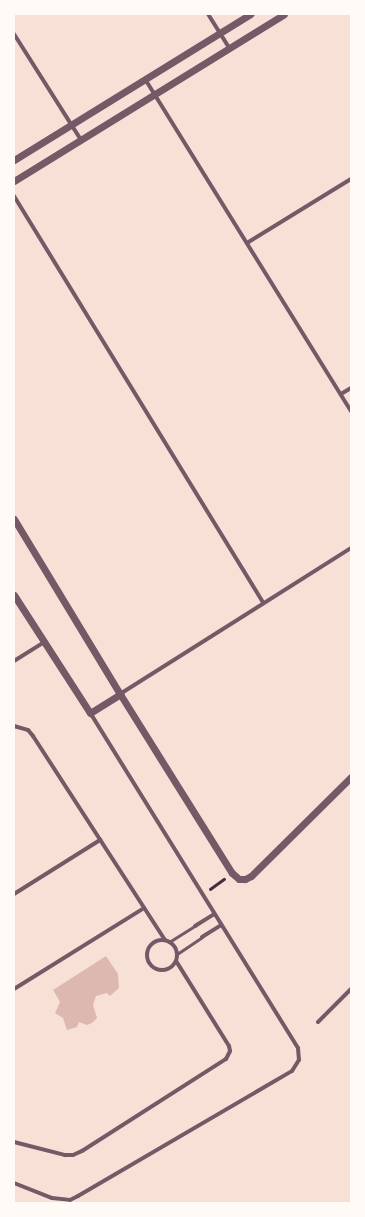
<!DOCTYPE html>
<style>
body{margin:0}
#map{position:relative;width:365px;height:1217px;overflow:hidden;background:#f7e1d7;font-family:"DejaVu Sans",sans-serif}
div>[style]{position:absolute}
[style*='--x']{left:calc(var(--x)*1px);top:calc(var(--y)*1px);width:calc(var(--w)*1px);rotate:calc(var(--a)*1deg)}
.water>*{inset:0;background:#dcb8b0}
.path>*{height:2.5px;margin:-1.25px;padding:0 1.25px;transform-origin:1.25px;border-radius:1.25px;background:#4a2c40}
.service>*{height:3px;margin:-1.5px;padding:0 1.5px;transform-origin:1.5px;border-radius:1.5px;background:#755966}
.minor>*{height:4px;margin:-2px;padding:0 2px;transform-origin:2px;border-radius:2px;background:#755966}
.minor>.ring{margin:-2px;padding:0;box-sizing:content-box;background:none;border:4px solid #755966;border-radius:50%}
.tertiary>*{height:7px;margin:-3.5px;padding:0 3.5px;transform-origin:3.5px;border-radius:3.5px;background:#755966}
span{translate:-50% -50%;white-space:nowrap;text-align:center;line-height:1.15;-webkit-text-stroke:3px #fffaf5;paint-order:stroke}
.frame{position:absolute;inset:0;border:15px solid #fffaf5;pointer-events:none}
</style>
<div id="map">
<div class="water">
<i style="clip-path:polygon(106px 956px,118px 974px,119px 988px,110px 996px,107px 993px,96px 996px,93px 1005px,97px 1018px,92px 1023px,87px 1025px,79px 1022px,77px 1027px,67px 1030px,63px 1018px,55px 1013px,60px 1002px,53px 990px)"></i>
</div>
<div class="path">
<i style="--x:210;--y:889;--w:17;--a:-36"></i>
</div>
<div class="service">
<i style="--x:169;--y:942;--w:31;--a:-32"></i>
<i style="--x:177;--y:954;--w:30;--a:-34"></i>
</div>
<div class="minor">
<i style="--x:208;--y:14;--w:40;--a:58"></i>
<i style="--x:14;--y:34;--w:125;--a:57.7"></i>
<i style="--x:145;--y:79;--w:391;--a:58.2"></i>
<i style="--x:14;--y:196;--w:477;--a:58.5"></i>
<i style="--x:247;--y:243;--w:122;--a:-31.6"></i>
<i style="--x:341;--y:394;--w:12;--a:-31"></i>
<i style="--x:14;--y:661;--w:36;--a:-32"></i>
<i style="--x:120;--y:694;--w:273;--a:-32.3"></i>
<i style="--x:14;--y:726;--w:15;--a:16"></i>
<i style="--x:28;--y:730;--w:8;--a:50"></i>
<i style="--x:33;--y:736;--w:243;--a:57.1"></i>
<i style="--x:14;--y:894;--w:102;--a:-32.1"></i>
<i style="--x:195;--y:926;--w:22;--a:-32"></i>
<i style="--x:202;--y:937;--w:22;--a:-32"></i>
<i class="ring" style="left:147px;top:940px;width:26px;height:26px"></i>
<i style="--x:14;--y:989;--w:153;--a:-31.9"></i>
<i style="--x:318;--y:1022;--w:47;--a:-45"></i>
<i style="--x:14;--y:1142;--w:53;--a:14.3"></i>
<i style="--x:65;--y:1155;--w:8;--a:0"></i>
<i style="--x:73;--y:1155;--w:10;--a:-24"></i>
<i style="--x:82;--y:1151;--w:171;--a:-32.6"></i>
<i style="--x:226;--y:1059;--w:9;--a:-63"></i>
<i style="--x:230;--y:1051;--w:5;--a:-101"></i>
<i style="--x:229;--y:1046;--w:100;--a:-121.9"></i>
<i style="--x:14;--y:1183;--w:41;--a:21.5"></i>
<i style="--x:52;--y:1198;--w:18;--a:6"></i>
<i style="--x:70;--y:1200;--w:9;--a:-27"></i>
<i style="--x:78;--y:1196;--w:248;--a:-30.3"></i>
<i style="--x:292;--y:1071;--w:13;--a:-58"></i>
<i style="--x:299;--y:1060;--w:12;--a:-95"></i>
<i style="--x:298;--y:1048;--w:394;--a:-121.8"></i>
</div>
<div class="tertiary">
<i style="--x:14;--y:160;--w:278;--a:-31.7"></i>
<i style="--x:14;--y:181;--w:317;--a:-31.7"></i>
<i style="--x:14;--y:519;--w:205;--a:58.8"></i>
<i style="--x:120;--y:694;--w:211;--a:58"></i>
<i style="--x:232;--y:873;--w:9;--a:41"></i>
<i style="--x:239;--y:879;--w:6;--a:0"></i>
<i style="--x:245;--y:879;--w:7;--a:-27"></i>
<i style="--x:251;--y:876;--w:141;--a:-44.7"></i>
<i style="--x:14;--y:595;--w:140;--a:57.2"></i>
<i style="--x:90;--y:713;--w:36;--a:-32"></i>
</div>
<div class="frame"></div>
</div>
